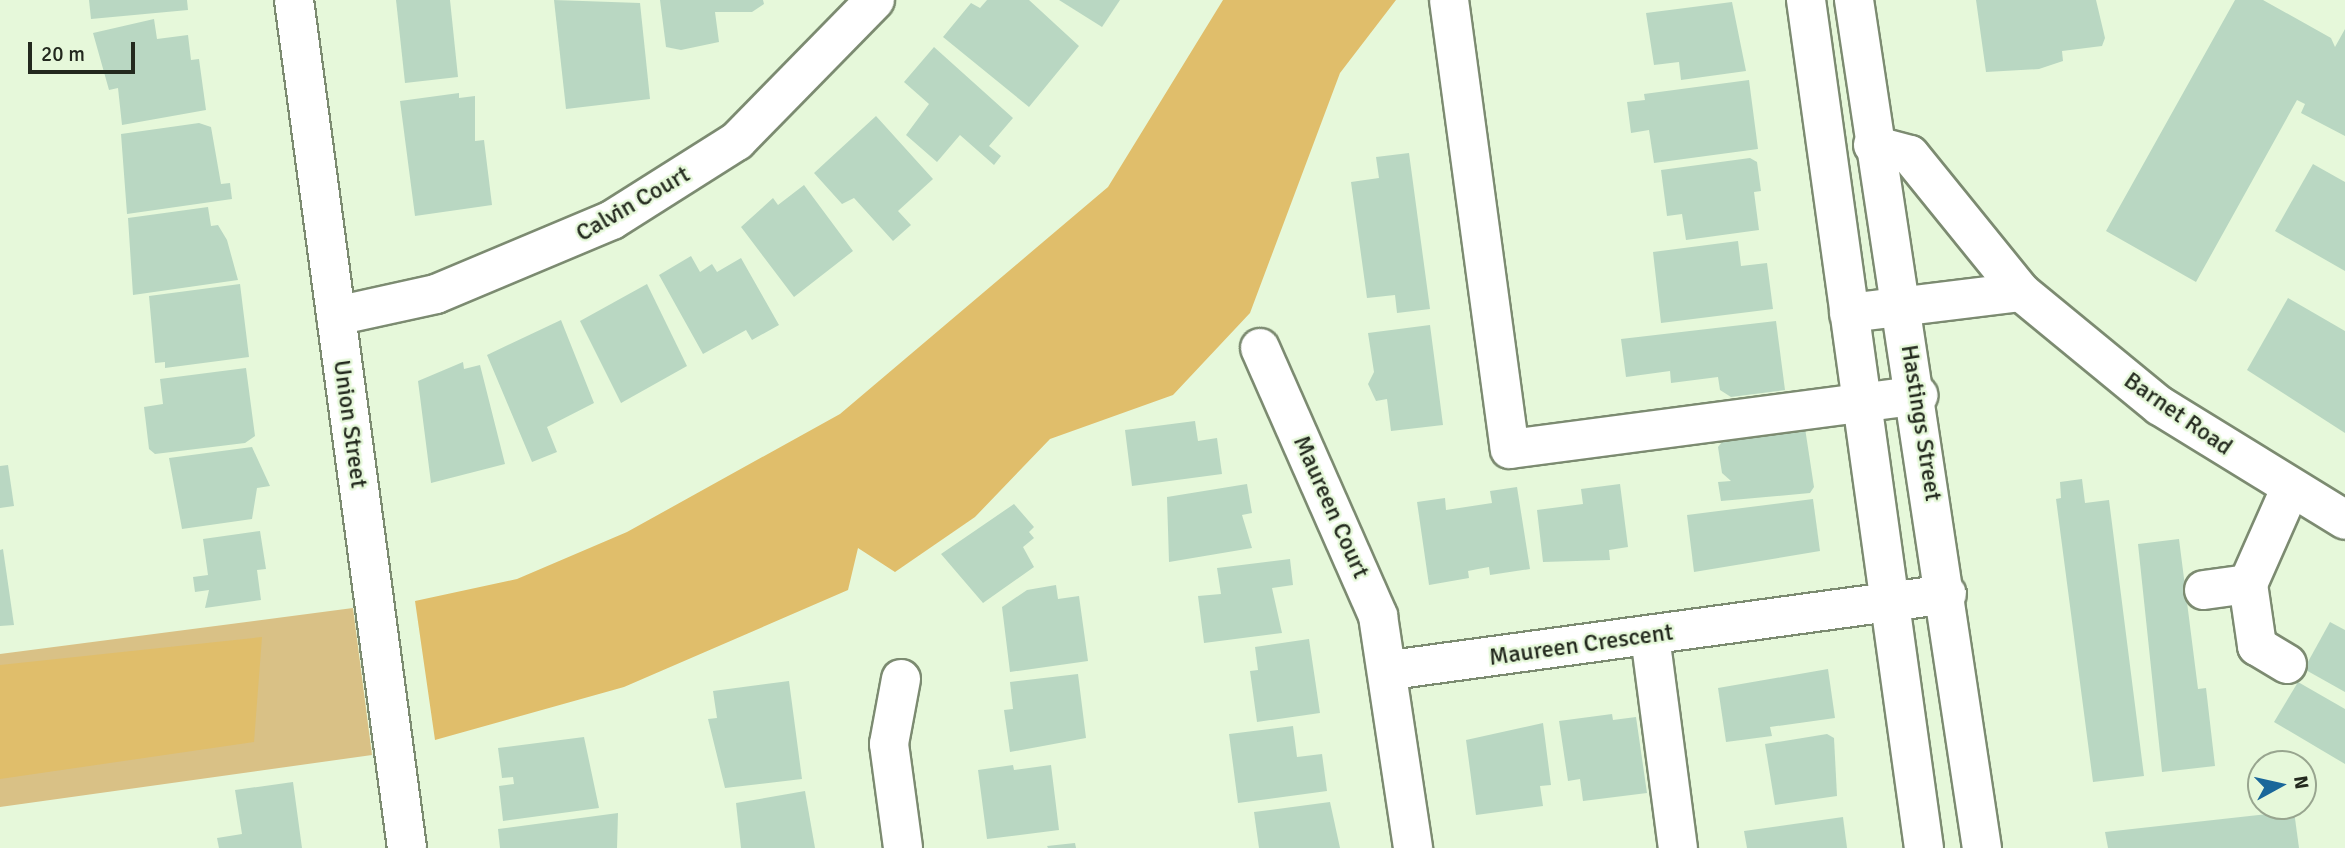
<!DOCTYPE html>
<style>
body{margin:0}
#map{position:relative;width:2345px;height:848px;overflow:hidden;background:#e6f8da;font-family:Signika,sans-serif}
div>[style]{position:absolute}
[style*='--x']{left:calc(var(--x)*1px);top:calc(var(--y)*1px);width:calc(var(--w)*1px);rotate:calc(var(--a)*1deg)}
.green>*{inset:0;background:#d9c186}
.forest>*{inset:0;background:#e0be6b}
.building>*{inset:0;background:#b9d7c2}
.roads{filter:drop-shadow(2px 0 #7c8b71) drop-shadow(-2px 0 #7c8b71) drop-shadow(0 2px #7c8b71) drop-shadow(0 -2px #7c8b71)}
.minor>*{height:38px;margin:-19px;padding:0 19px;transform-origin:19px;border-radius:19px;background:#fff}
.major>*{height:38px;margin:-19px;padding:0 19px;transform-origin:19px;border-radius:19px;background:#fff}
span{translate:-50% -50%;white-space:nowrap;text-align:center;line-height:1.15;-webkit-text-stroke:5px #e6f8da;paint-order:stroke}
.street-label{font-size:24px;color:#23291e}
.north{position:absolute;left:2247px;top:750px;width:70px;height:70px;box-sizing:border-box;background:#e6f8da;border:2px solid #98a58f;border-radius:50%;rotate:82deg;font-size:19px;font-weight:700;line-height:28px;text-align:center;color:#23291e}
.north::after{content:'';display:block;margin:auto;width:24px;height:32px;background:#1a679a;clip-path:polygon(50% 0,100% 100%,50% 72%,0 100%)}
.scale{position:absolute;left:28px;top:42px;width:107px;height:32px;box-sizing:border-box;border:4px solid #23291e;border-top:0;padding-left:9px;font-size:21px;line-height:24px;white-space:nowrap;color:#23291e;-webkit-text-stroke:5px #e6f8da;paint-order:stroke}
</style>
<div id="map">
<div class="green">
<i style="clip-path:polygon(353px 608px,372px 755px,0 807px,0 654px)"></i>
</div>
<div class="forest">
<i style="clip-path:polygon(1223px 0,1396px 0,1340px 73px,1250px 313px,1173px 395px,1050px 439px,975px 517px,895px 572px,858px 548px,848px 590px,624px 687px,435px 740px,415px 601px,517px 579px,627px 532px,840px 414px,1108px 187px)"></i>
<i style="clip-path:polygon(262px 637px,254px 742px,0 779px,0 665px)"></i>
</div>
<div class="building">
<i style="clip-path:polygon(89px 0,187px 0,188px 10px,91px 19px)"></i>
<i style="clip-path:polygon(396px 0,450px 0,458px 77px,405px 83px)"></i>
<i style="clip-path:polygon(554px 0,640px 3px,650px 99px,566px 109px)"></i>
<i style="clip-path:polygon(660px 0,763px 0,764px 4px,752px 12px,715px 12px,719px 42px,681px 50px,666px 47px)"></i>
<i style="clip-path:polygon(987px 0,1029px 0,1079px 46px,1029px 107px,943px 37px,971px 3px,980px 8px)"></i>
<i style="clip-path:polygon(1059px 0,1120px 0,1102px 27px)"></i>
<i style="clip-path:polygon(1976px 0,2096px 0,2105px 38px,2102px 46px,2062px 51px,2063px 61px,2039px 69px,1986px 72px)"></i>
<i style="clip-path:polygon(2235px 0,2263px 0,2331px 38px,2335px 47px,2345px 29px,2345px 136px,2301px 113px,2305px 104px,2297px 100px,2196px 282px,2106px 231px)"></i>
<i style="clip-path:polygon(1732px 2px,1746px 71px,1681px 80px,1679px 62px,1654px 65px,1646px 13px)"></i>
<i style="clip-path:polygon(154px 19px,157px 39px,188px 35px,191px 60px,199px 59px,206px 110px,122px 125px,118px 88px,109px 90px,93px 33px)"></i>
<i style="clip-path:polygon(934px 47px,1013px 118px,989px 146px,1001px 156px,994px 165px,960px 135px,937px 162px,906px 135px,929px 104px,904px 82px)"></i>
<i style="clip-path:polygon(1749px 80px,1758px 149px,1654px 163px,1649px 130px,1631px 133px,1627px 102px,1645px 100px,1644px 94px)"></i>
<i style="clip-path:polygon(459px 93px,459px 98px,475px 96px,475px 141px,484px 140px,492px 205px,415px 216px,400px 101px)"></i>
<i style="clip-path:polygon(876px 116px,933px 179px,898px 211px,911px 225px,893px 241px,854px 198px,842px 204px,814px 173px)"></i>
<i style="clip-path:polygon(199px 123px,211px 127px,221px 184px,230px 183px,232px 199px,127px 214px,121px 134px)"></i>
<i style="clip-path:polygon(1409px 153px,1430px 309px,1397px 313px,1395px 295px,1367px 298px,1351px 182px,1379px 178px,1376px 157px)"></i>
<i style="clip-path:polygon(1750px 158px,1757px 162px,1761px 191px,1754px 192px,1759px 230px,1686px 240px,1682px 214px,1667px 216px,1661px 170px)"></i>
<i style="clip-path:polygon(2313px 164px,2345px 182px,2345px 271px,2275px 231px)"></i>
<i style="clip-path:polygon(804px 185px,853px 251px,794px 297px,741px 227px,773px 198px,778px 205px)"></i>
<i style="clip-path:polygon(208px 207px,211px 226px,218px 225px,227px 240px,238px 280px,133px 295px,128px 218px)"></i>
<i style="clip-path:polygon(1738px 241px,1741px 266px,1767px 263px,1773px 309px,1661px 323px,1653px 252px)"></i>
<i style="clip-path:polygon(691px 256px,700px 272px,712px 264px,717px 272px,741px 258px,779px 325px,752px 340px,746px 330px,703px 354px,659px 275px)"></i>
<i style="clip-path:polygon(240px 284px,249px 357px,165px 368px,165px 362px,155px 363px,149px 296px)"></i>
<i style="clip-path:polygon(647px 284px,687px 366px,621px 403px,580px 321px)"></i>
<i style="clip-path:polygon(2288px 298px,2345px 331px,2345px 433px,2247px 370px)"></i>
<i style="clip-path:polygon(561px 320px,594px 403px,547px 427px,557px 452px,532px 462px,487px 355px)"></i>
<i style="clip-path:polygon(1776px 321px,1785px 390px,1731px 397px,1720px 390px,1718px 377px,1671px 383px,1670px 371px,1626px 377px,1621px 339px)"></i>
<i style="clip-path:polygon(1430px 325px,1443px 425px,1391px 431px,1387px 399px,1376px 401px,1368px 384px,1374px 372px,1368px 333px)"></i>
<i style="clip-path:polygon(463px 362px,464px 369px,480px 365px,505px 464px,431px 483px,418px 381px)"></i>
<i style="clip-path:polygon(246px 368px,255px 436px,245px 443px,155px 454px,149px 449px,144px 407px,163px 404px,160px 379px)"></i>
<i style="clip-path:polygon(1195px 421px,1198px 441px,1217px 438px,1222px 474px,1132px 486px,1125px 430px)"></i>
<i style="clip-path:polygon(1805px 428px,1814px 487px,1810px 493px,1721px 501px,1718px 482px,1731px 481px,1722px 473px,1718px 447px,1726px 437px)"></i>
<i style="clip-path:polygon(252px 447px,270px 486px,257px 488px,252px 519px,182px 529px,169px 458px)"></i>
<i style="clip-path:polygon(8px 465px,14px 506px,0 508px,0 466px)"></i>
<i style="clip-path:polygon(2082px 479px,2085px 503px,2109px 500px,2144px 776px,2093px 782px,2056px 499px,2061px 498px,2060px 482px)"></i>
<i style="clip-path:polygon(1247px 484px,1252px 513px,1242px 515px,1252px 548px,1169px 562px,1167px 497px)"></i>
<i style="clip-path:polygon(1620px 484px,1628px 547px,1609px 550px,1610px 560px,1543px 562px,1537px 510px,1583px 504px,1581px 489px)"></i>
<i style="clip-path:polygon(1517px 487px,1530px 569px,1490px 575px,1489px 567px,1478px 569px,1468px 571px,1469px 578px,1429px 585px,1417px 502px,1445px 498px,1446px 510px,1492px 503px,1490px 491px)"></i>
<i style="clip-path:polygon(1813px 499px,1820px 551px,1694px 572px,1687px 515px)"></i>
<i style="clip-path:polygon(1014px 504px,1034px 527px,1029px 532px,1034px 538px,1023px 547px,1034px 567px,983px 603px,941px 554px)"></i>
<i style="clip-path:polygon(260px 531px,266px 569px,257px 570px,261px 600px,205px 608px,209px 590px,195px 592px,193px 577px,208px 575px,203px 539px)"></i>
<i style="clip-path:polygon(2179px 539px,2198px 689px,2206px 688px,2215px 766px,2162px 772px,2138px 544px)"></i>
<i style="clip-path:polygon(3px 549px,14px 625px,0 626px,0 550px)"></i>
<i style="clip-path:polygon(1290px 559px,1293px 585px,1272px 588px,1282px 633px,1204px 643px,1198px 596px,1221px 594px,1217px 568px)"></i>
<i style="clip-path:polygon(1056px 585px,1058px 599px,1079px 596px,1088px 661px,1010px 672px,1002px 607px,1027px 590px)"></i>
<i style="clip-path:polygon(2330px 622px,2345px 630px,2345px 692px,2304px 669px)"></i>
<i style="clip-path:polygon(1309px 639px,1320px 713px,1257px 722px,1250px 671px,1258px 670px,1255px 647px)"></i>
<i style="clip-path:polygon(1828px 669px,1835px 718px,1770px 727px,1772px 736px,1726px 742px,1718px 688px)"></i>
<i style="clip-path:polygon(1078px 674px,1086px 738px,1010px 752px,1004px 710px,1013px 709px,1010px 682px)"></i>
<i style="clip-path:polygon(789px 681px,802px 779px,725px 788px,708px 719px,717px 718px,713px 691px)"></i>
<i style="clip-path:polygon(2298px 682px,2345px 709px,2345px 764px,2274px 722px)"></i>
<i style="clip-path:polygon(1612px 714px,1613px 720px,1636px 717px,1647px 793px,1583px 801px,1580px 779px,1568px 781px,1559px 721px)"></i>
<i style="clip-path:polygon(1543px 723px,1551px 785px,1540px 786px,1543px 806px,1476px 815px,1466px 740px)"></i>
<i style="clip-path:polygon(1293px 726px,1297px 757px,1322px 754px,1327px 791px,1238px 803px,1229px 734px)"></i>
<i style="clip-path:polygon(1827px 734px,1834px 738px,1837px 796px,1775px 805px,1765px 744px)"></i>
<i style="clip-path:polygon(584px 737px,599px 808px,503px 821px,499px 786px,514px 784px,513px 777px,502px 778px,498px 748px)"></i>
<i style="clip-path:polygon(1013px 765px,1014px 770px,1051px 765px,1059px 830px,987px 839px,978px 770px)"></i>
<i style="clip-path:polygon(293px 782px,302px 848px,219px 848px,217px 838px,242px 834px,235px 790px)"></i>
<i style="clip-path:polygon(805px 791px,815px 848px,741px 848px,736px 803px)"></i>
<i style="clip-path:polygon(1330px 802px,1340px 848px,1259px 848px,1254px 812px)"></i>
<i style="clip-path:polygon(2294px 811px,2299px 848px,2108px 848px,2105px 832px)"></i>
<i style="clip-path:polygon(618px 813px,617px 848px,500px 848px,498px 829px)"></i>
<i style="clip-path:polygon(1843px 817px,1847px 848px,1747px 848px,1744px 831px)"></i>
<i style="clip-path:polygon(1075px 843px,1076px 848px,1048px 848px,1047px 846px)"></i>
</div>
<div class="roads">
<div class="minor">
<i style="--x:294;--y:0;--w:855;--a:82.41"></i>
<i style="--x:1449;--y:0;--w:453;--a:82.3"></i>
<i style="--x:1510;--y:449;--w:412;--a:-7.5"></i>
<i style="--x:1873;--y:145;--w:38;--a:15"></i>
<i style="--x:1910;--y:155;--w:176;--a:51"></i>
<i style="--x:2021;--y:292;--w:180;--a:39.4"></i>
<i style="--x:2160;--y:406;--w:217;--a:31.6"></i>
<i style="--x:1849;--y:313;--w:173;--a:-7"></i>
<i style="--x:336;--y:316;--w:102;--a:-12.4"></i>
<i style="--x:436;--y:294;--w:191;--a:-22.8"></i>
<i style="--x:612;--y:220;--w:148;--a:-32.3"></i>
<i style="--x:737;--y:141;--w:197;--a:-45.6"></i>
<i style="--x:1260;--y:348;--w:293;--a:66.2"></i>
<i style="--x:1378;--y:616;--w:235;--a:81.4"></i>
<i style="--x:2248;--y:584;--w:63;--a:81.7"></i>
<i style="--x:2257;--y:646;--w:35;--a:31"></i>
<i style="--x:2204;--y:590;--w:44;--a:-7.8"></i>
<i style="--x:2248;--y:584;--w:104;--a:-66.1"></i>
<i style="--x:1650;--y:636;--w:214;--a:82.5"></i>
<i style="--x:1391;--y:670;--w:561;--a:-7.78"></i>
<i style="--x:901;--y:679;--w:66;--a:100.5"></i>
<i style="--x:889;--y:744;--w:105;--a:82.3"></i>
</div>
<div class="major">
<i style="--x:1806;--y:0;--w:856;--a:82.08"></i>
<i style="--x:1854;--y:0;--w:858;--a:81.42"></i>
</div>
</div>
<div class="street-label">
<span style="left:633px;top:204px;rotate:-30deg">Calvin Court</span>
<span style="left:2178px;top:414px;rotate:35deg">Barnet Road</span>
<span style="left:1921px;top:423px;rotate:81deg">Hastings Street</span>
<span style="left:350px;top:424px;rotate:82deg">Union Street</span>
<span style="left:1331px;top:507px;rotate:66deg">Maureen Court</span>
<span style="left:1581px;top:645px;rotate:-8deg">Maureen Crescent</span>
</div>
<div class="north">N</div>
<div class="scale">20 m</div>
</div>
